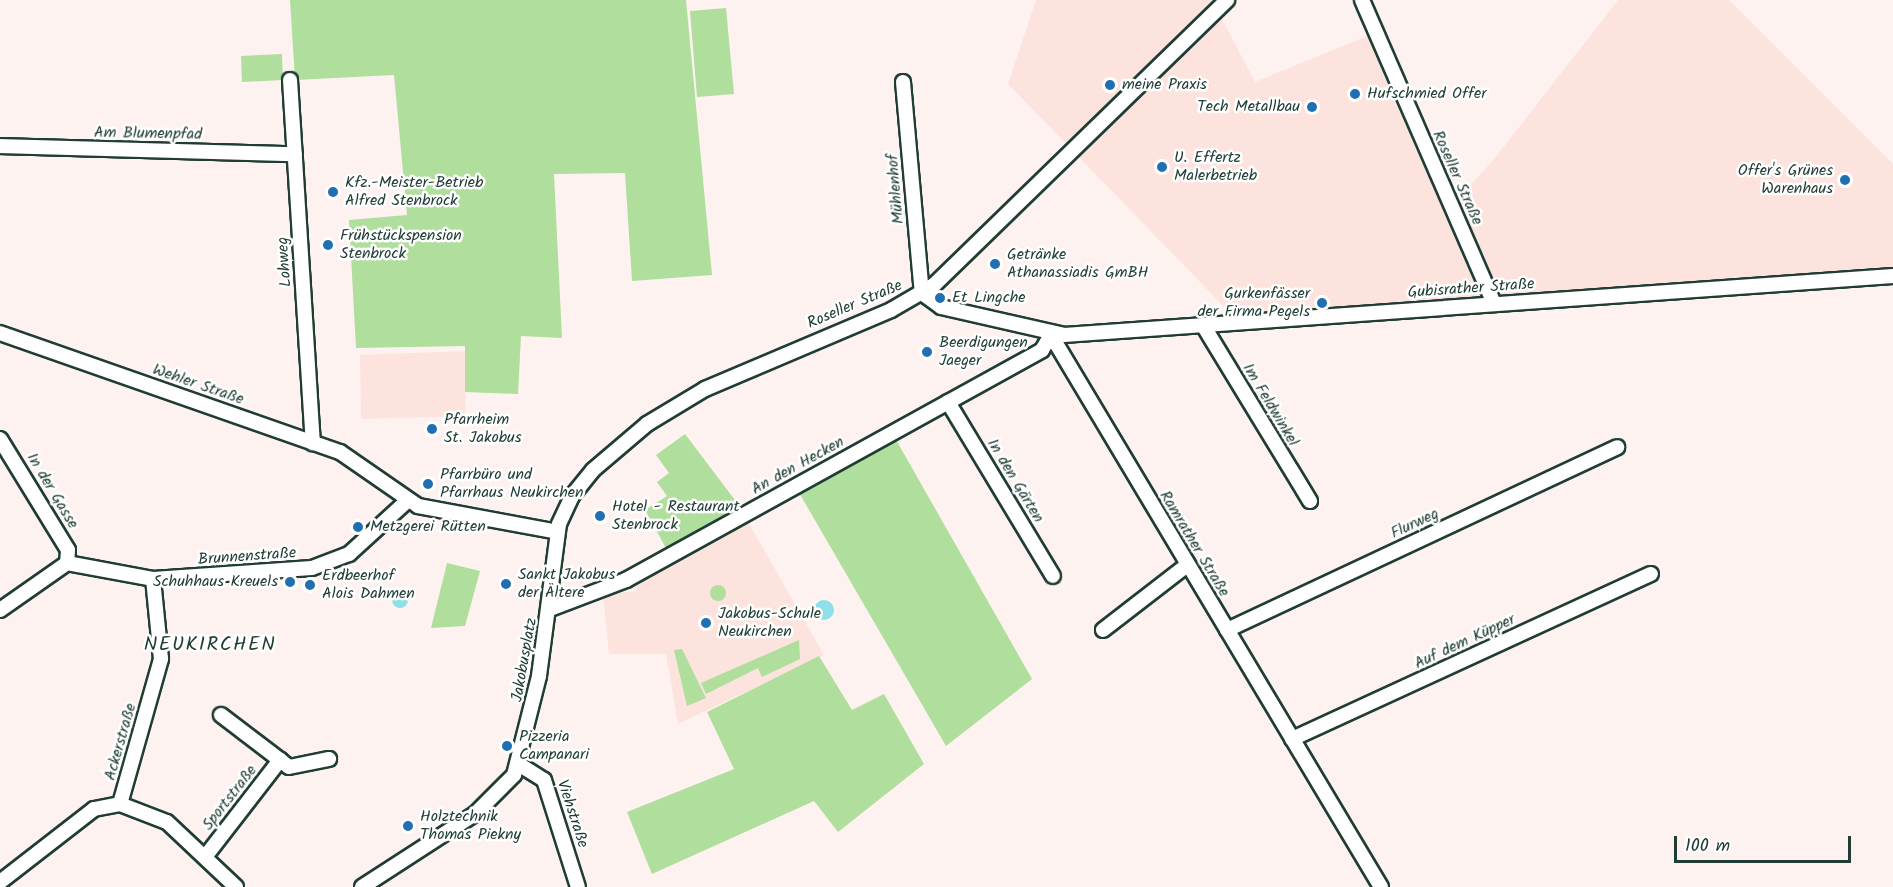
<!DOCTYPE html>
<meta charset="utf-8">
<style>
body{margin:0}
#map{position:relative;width:1893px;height:887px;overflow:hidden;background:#fef2f0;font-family:Kalam,sans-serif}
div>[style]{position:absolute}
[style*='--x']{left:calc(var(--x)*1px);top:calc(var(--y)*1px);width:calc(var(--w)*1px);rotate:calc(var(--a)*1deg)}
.built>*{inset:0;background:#fce3de}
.green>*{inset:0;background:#b0de9d}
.round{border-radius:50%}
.water>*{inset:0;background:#8fdfeb}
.roads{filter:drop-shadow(2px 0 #1f3d34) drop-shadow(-2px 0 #1f3d34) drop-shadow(0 2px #1f3d34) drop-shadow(0 -2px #1f3d34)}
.minor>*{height:14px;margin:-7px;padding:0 7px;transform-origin:7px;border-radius:7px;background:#fff}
.dots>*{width:16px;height:16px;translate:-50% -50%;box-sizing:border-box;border:3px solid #fff;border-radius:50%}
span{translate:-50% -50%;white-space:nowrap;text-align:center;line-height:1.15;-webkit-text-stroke:5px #fff;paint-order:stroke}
.poi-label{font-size:16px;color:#1f3d34}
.left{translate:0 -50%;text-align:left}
.right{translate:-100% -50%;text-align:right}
.street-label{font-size:16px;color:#1f3d34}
.quarter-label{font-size:20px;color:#1f3d34;letter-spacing:1.5px}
.scale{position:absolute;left:1674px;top:836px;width:177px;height:27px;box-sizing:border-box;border:3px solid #1f3d34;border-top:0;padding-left:8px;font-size:18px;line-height:21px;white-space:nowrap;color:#1f3d34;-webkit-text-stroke:4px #fff;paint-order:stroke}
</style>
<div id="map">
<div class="built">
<i style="clip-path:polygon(1036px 0,1212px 0,1255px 82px,1367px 36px,1483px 299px,1236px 319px,1008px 84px)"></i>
<i style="clip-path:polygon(1618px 0,1729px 0,1893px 164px,1893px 272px,1500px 299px,1453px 194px,1469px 187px,1495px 158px)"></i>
<i style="clip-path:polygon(466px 351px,465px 416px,361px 419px,360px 355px)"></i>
<i style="clip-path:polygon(747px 520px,824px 655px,678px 724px,666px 654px,609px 654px,603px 595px,637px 591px,636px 581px)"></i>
</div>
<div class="green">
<i style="clip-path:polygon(290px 0,686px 0,712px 275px,632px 281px,625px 173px,554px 174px,562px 338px,521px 336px,518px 394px,465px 392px,465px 346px,356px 348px,349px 220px,407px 215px,394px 75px,295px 80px)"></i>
<i style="clip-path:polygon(726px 8px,734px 94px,697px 97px,690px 11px)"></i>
<i style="clip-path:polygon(282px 54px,283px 80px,242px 82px,241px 56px)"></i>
<i style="clip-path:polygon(685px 434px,741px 508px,667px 550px,645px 510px,667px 496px,657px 482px,669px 473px,656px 455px)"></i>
<i style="clip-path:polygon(895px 438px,1032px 679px,946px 746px,798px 491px)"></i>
<i style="clip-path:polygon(447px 563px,480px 571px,465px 626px,431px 628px)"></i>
<i class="round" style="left:710px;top:585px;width:16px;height:16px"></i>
<i style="clip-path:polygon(799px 640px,800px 659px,762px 677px,758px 668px,706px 694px,701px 683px)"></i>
<i style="clip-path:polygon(682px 649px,706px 698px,687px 706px,674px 650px)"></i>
<i style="clip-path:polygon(819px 656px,852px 710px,884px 694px,924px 764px,838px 832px,814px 801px,652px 874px,627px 812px,734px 769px,707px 712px)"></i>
</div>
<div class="water">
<i class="round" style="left:392px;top:592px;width:16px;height:16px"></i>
<i class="round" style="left:814px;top:600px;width:20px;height:20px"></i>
</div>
<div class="roads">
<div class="minor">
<i style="--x:1362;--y:0;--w:331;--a:66.5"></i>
<i style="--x:290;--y:80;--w:364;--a:86.4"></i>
<i style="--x:903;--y:82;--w:212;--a:84.9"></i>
<i style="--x:0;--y:146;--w:295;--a:1.6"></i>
<i style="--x:922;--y:293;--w:24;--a:36"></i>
<i style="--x:941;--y:307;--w:126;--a:12.8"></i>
<i style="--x:1064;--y:335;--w:831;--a:-4.07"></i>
<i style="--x:1203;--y:325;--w:206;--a:58.7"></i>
<i style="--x:0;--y:333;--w:360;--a:19.3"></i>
<i style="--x:340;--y:452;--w:95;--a:34.7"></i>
<i style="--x:418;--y:506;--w:142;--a:10.5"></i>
<i style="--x:1051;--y:335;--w:643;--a:59.13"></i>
<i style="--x:948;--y:402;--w:203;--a:58.9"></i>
<i style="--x:0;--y:439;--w:130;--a:58.5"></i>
<i style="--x:68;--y:550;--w:13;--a:94"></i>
<i style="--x:67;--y:563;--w:87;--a:10.5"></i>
<i style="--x:153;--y:579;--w:159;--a:-4"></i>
<i style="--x:312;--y:568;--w:40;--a:-21"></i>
<i style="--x:349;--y:554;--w:79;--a:-42.4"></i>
<i style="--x:550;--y:609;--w:81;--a:-20.9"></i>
<i style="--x:626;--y:580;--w:475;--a:-28.9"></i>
<i style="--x:1042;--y:350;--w:17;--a:-59"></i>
<i style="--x:0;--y:610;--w:82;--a:-35"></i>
<i style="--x:1103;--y:630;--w:106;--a:-37.7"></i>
<i style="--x:1227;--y:630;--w:431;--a:-25.1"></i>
<i style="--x:221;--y:715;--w:74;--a:37.3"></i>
<i style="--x:1292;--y:739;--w:395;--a:-24.7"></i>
<i style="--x:520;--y:765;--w:28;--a:32"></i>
<i style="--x:544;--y:780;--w:112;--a:72.4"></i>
<i style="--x:120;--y:804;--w:50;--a:21"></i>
<i style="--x:167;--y:822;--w:95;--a:43.3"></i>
<i style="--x:205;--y:857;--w:123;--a:-52.3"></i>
<i style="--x:280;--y:760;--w:11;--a:38"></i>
<i style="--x:289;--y:767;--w:41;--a:-11.3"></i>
<i style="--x:0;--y:882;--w:119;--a:-37.8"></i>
<i style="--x:94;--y:809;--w:26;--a:-11"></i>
<i style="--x:120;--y:804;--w:151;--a:-74.2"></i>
<i style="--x:161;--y:659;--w:80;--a:-95.7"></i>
<i style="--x:362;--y:887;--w:135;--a:-32.9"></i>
<i style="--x:475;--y:814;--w:55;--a:-45"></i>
<i style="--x:514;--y:775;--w:102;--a:-75.8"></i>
<i style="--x:539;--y:676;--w:153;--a:-82.5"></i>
<i style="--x:559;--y:524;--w:31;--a:-65"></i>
<i style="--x:572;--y:496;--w:33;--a:-51"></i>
<i style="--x:593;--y:470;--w:71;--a:-40.4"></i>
<i style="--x:647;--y:424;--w:68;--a:-31.1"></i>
<i style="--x:705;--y:389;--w:202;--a:-23"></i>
<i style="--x:891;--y:310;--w:50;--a:-30.2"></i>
<i style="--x:934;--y:285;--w:409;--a:-44.2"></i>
</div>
</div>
<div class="dots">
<i style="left:1110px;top:85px;background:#1f6fb2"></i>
<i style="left:1355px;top:94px;background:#1f6fb2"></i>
<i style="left:1312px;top:107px;background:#1f6fb2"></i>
<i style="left:1162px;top:167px;background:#1f6fb2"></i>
<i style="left:1845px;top:180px;background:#1f6fb2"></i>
<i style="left:333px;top:192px;background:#1f6fb2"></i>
<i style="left:328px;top:245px;background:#1f6fb2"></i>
<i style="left:995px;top:264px;background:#1f6fb2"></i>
<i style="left:940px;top:298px;background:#1f6fb2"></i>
<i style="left:1322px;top:303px;background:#1f6fb2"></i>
<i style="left:927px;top:352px;background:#1f6fb2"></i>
<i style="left:432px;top:429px;background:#1f6fb2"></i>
<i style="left:428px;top:484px;background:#1f6fb2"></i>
<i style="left:600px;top:516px;background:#1f6fb2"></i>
<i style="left:358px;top:527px;background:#1f6fb2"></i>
<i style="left:290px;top:582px;background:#1f6fb2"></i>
<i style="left:506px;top:584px;background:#1f6fb2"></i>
<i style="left:310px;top:585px;background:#1f6fb2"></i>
<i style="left:706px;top:623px;background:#1f6fb2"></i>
<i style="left:507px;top:746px;background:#1f6fb2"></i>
<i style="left:408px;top:826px;background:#1f6fb2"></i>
</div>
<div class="poi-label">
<span class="left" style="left:1122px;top:85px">meine Praxis</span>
<span class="left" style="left:1367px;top:94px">Hufschmied Offer</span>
<span class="right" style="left:1300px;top:107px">Tech Metallbau</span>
<span class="left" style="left:1174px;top:167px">U. Effertz<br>Malerbetrieb</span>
<span class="right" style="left:1833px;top:180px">Offer's Grünes<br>Warenhaus</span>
<span class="left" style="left:345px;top:192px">Kfz.-Meister-Betrieb<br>Alfred Stenbrock</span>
<span class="left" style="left:340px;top:245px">Frühstückspension<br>Stenbrock</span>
<span class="left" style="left:1007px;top:264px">Getränke<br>Athanassiadis GmBH</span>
<span class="right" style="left:1310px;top:303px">Gurkenfässer<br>der Firma Pegels</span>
<span class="left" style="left:952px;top:298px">Et Lingche</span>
<span class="left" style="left:939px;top:352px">Beerdigungen<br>Jaeger</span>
<span class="left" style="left:444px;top:429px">Pfarrheim<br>St. Jakobus</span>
<span class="left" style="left:440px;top:484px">Pfarrbüro und<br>Pfarrhaus Neukirchen</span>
<span class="left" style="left:612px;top:516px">Hotel - Restaurant<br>Stenbrock</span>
<span class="left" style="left:370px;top:527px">Metzgerei Rütten</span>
<span class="left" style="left:518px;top:584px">Sankt Jakobus<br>der Ältere</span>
<span class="left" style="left:322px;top:585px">Erdbeerhof<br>Alois Dahmen</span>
<span class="right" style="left:278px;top:582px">Schuhhaus Kreuels</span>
<span class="left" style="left:718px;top:623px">Jakobus-Schule<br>Neukirchen</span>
<span class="left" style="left:519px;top:746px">Pizzeria<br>Campanari</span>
<span class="left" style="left:420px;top:826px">Holztechnik<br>Thomas Piekny</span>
</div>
<div class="street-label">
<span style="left:148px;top:134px;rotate:1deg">Am Blumenpfad</span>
<span style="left:1457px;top:178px;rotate:66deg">Roseller Straße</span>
<span style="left:896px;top:189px;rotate:-95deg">Mühlenhof</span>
<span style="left:285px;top:262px;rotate:-94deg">Lohweg</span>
<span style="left:1471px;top:289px;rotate:-4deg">Gubisrather Straße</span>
<span style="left:855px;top:305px;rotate:-23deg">Roseller Straße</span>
<span style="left:198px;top:385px;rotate:19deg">Wehler Straße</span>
<span style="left:1270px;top:405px;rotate:59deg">Im Feldwinkel</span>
<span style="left:798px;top:466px;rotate:-29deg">An den Hecken</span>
<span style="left:1015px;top:481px;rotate:59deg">In den Gärten</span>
<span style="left:52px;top:491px;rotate:59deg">In der Gasse</span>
<span style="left:1415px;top:524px;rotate:-25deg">Flurweg</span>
<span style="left:1194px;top:544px;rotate:59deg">Ramrather Straße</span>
<span style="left:247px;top:557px;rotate:-4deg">Brunnenstraße</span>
<span style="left:1465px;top:642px;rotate:-25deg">Auf dem Küpper</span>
<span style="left:525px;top:660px;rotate:-80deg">Jakobusplatz</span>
<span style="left:121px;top:742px;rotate:-74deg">Ackerstraße</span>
<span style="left:230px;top:798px;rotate:-52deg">Sportstraße</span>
<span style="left:572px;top:814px;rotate:72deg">Viehstraße</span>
</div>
<div class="quarter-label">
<span style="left:210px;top:645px">NEUKIRCHEN</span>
</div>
<div class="scale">100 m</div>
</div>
